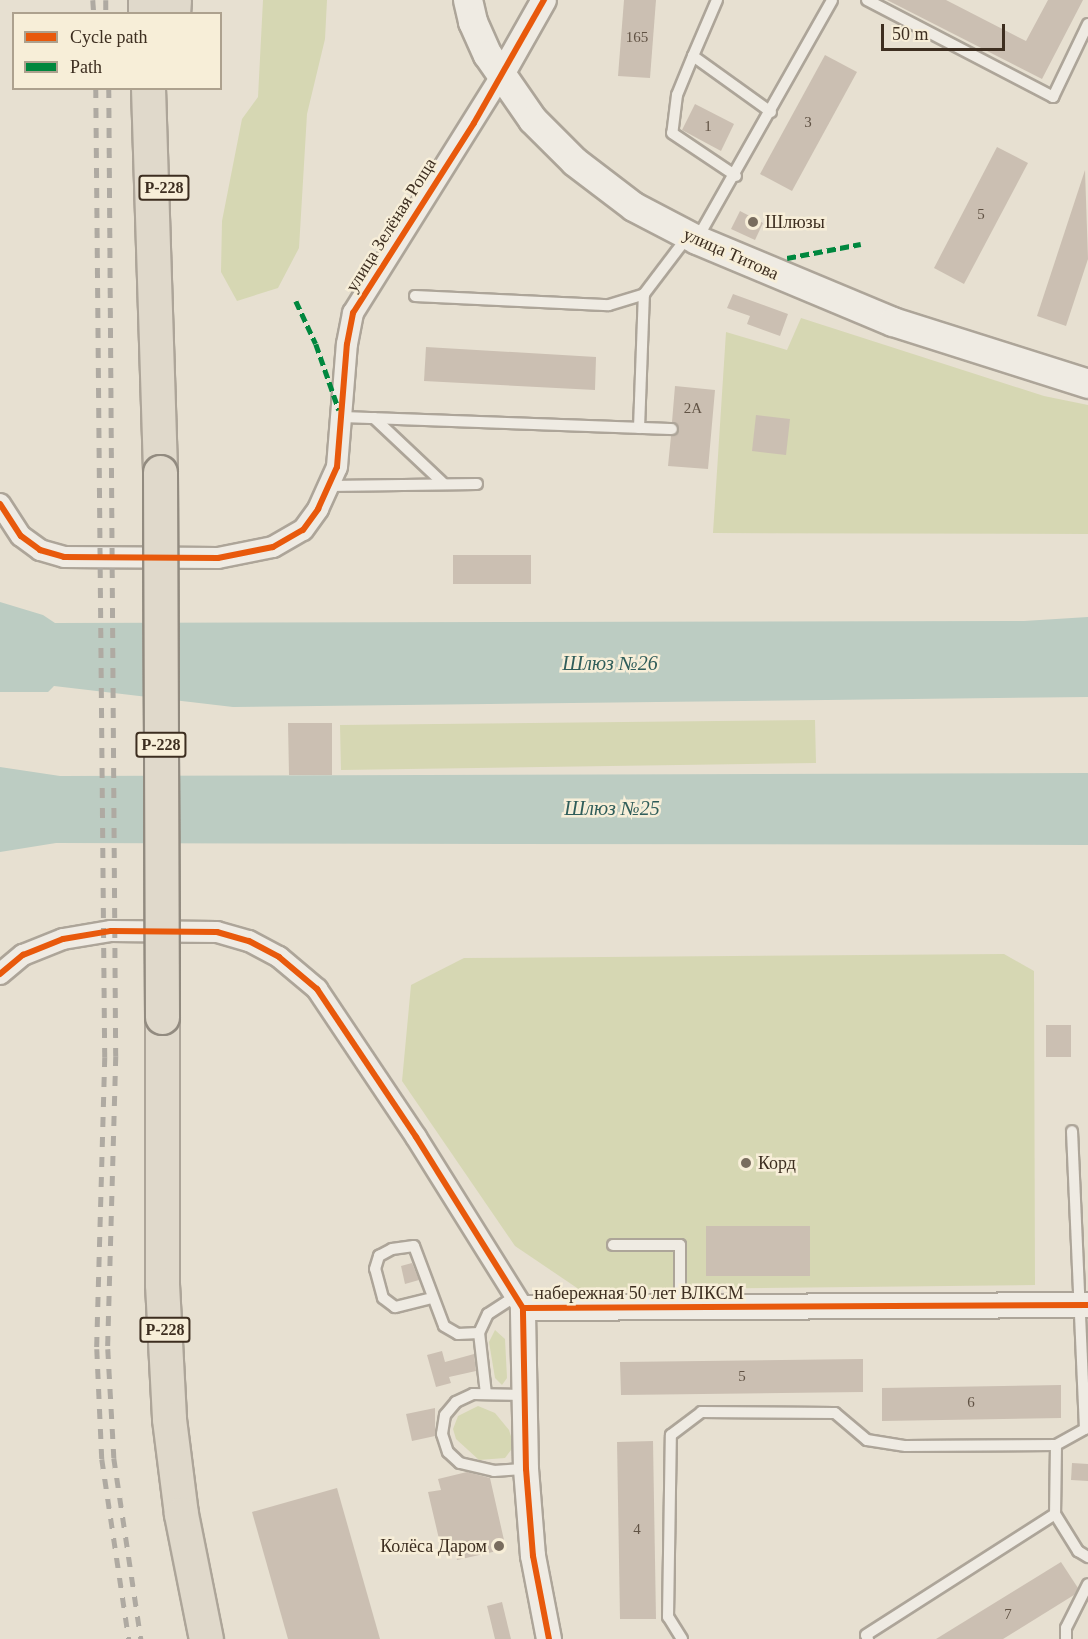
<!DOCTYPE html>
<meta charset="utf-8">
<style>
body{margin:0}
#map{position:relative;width:1088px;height:1639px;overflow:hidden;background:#e7e0d1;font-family:"Times New Roman",serif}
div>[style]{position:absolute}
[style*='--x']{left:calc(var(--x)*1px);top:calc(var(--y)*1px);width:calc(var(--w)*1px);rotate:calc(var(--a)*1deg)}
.green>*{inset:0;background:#d6d7b3}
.water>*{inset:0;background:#bcccc2}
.building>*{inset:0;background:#cbbfb2}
.roads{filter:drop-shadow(2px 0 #ada599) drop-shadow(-2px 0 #ada599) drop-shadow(0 2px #ada599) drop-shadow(0 -2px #ada599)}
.service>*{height:10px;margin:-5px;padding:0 5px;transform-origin:5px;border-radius:5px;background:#efebe3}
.minor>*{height:20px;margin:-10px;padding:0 10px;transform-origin:10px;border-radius:10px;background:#efebe3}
.tertiary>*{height:24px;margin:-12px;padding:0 12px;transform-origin:12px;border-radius:12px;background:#efebe3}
.secondary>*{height:28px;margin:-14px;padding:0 14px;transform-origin:14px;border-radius:14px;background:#efebe3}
.trunk>*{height:33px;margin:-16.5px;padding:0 16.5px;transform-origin:16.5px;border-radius:16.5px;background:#e0d9cb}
.rail>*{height:4.5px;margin-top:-2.25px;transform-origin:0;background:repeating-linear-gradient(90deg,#afaaa2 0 10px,transparent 0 20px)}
.bridges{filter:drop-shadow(2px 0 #928b80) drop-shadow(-2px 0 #928b80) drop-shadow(0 2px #928b80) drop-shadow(0 -2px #928b80)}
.trunk-bridge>*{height:33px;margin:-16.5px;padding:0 16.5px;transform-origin:16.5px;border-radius:16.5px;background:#e0d9cb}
.quiet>*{height:4.5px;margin-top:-2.25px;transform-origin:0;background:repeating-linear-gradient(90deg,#00873e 0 9px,transparent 0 13.5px)}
.cycleway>*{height:6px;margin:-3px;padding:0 3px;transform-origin:3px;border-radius:3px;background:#e8590c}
.dots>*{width:16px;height:16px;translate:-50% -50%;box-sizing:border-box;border:3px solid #f7eed8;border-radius:50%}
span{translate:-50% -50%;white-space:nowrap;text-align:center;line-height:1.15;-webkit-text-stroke:5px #f7eed8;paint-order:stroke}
.number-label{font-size:15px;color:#605244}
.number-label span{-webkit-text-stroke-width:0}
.shield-label span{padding:2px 4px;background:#f7eed8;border:2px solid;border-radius:4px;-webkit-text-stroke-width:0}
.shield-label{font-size:16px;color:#3d2e20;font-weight:700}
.poi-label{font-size:18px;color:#3d2e20}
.left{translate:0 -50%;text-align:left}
.right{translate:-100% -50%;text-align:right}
.street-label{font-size:18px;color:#3d2e20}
.water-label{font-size:20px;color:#2f5d5a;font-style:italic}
.legend{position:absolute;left:12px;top:12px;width:210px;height:78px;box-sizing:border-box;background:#f7eed8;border:2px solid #ada18e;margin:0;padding:8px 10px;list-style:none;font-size:18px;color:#3d2e20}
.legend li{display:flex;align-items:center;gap:12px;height:30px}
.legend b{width:30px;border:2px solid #ada18e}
.scale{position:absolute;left:881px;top:24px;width:124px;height:27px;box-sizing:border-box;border:3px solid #3d2e20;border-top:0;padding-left:8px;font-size:18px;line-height:21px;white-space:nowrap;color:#3d2e20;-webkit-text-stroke:4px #f7eed8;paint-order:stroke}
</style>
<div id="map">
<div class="green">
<i style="clip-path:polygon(263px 0,327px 0,325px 39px,307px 114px,299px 248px,278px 288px,237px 301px,221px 272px,222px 221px,242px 119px,258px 97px)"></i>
<i style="clip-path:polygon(801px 318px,1044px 396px,1088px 405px,1088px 534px,713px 533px,726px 332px,787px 350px)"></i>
<i style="clip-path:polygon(815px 720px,816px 763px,341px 770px,340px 725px)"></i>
<i style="clip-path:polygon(1004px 954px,1034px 971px,1035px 1285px,580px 1290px,515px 1246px,402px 1081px,411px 985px,464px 958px)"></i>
<i style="clip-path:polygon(495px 1330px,505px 1339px,507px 1378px,502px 1385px,495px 1378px,489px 1342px)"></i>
<i style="clip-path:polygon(478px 1406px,495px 1413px,509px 1430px,514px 1446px,505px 1458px,479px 1460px,456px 1439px,453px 1429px,458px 1416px)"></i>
</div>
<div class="water">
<i style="clip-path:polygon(0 602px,43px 615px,55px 623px,1024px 621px,1088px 617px,1088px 697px,233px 707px,54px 686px,48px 692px,0 692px)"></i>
<i style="clip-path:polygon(0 767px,60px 776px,1088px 773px,1088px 845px,56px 843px,0 852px)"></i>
</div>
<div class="building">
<i style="clip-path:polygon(624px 0,656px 0,650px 78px,618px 76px)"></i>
<i style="clip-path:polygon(887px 0,946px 0,1026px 41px,1048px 0,1083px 0,1042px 79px)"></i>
<i style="clip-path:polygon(825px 55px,857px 72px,792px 191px,760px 174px)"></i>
<i style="clip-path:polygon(695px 104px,734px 124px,721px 151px,682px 130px)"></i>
<i style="clip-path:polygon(997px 147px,1028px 163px,964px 284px,934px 268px)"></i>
<i style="clip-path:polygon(1085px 170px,1088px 259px,1066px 326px,1037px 316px)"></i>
<i style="clip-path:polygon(740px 211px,763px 223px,755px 240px,731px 229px)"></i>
<i style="clip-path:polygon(733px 294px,788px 314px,780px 336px,747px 324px,750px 316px,727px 308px)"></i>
<i style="clip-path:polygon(426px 347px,596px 357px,595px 390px,424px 381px)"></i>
<i style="clip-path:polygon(675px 386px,715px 390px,708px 469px,668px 466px,671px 436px,679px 430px,672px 422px)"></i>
<i style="clip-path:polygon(756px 415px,790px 419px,786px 455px,752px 451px)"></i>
<i style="clip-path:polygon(453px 555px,531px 555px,531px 584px,453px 584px)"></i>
<i style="clip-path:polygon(288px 723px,332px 723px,332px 775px,289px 775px)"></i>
<i style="clip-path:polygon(1046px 1025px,1071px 1025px,1071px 1057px,1046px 1057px)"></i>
<i style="clip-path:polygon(706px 1226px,810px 1226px,810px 1276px,706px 1276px)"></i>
<i style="clip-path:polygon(412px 1263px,419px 1280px,405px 1284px,401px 1266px)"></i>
<i style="clip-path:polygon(442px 1351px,445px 1362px,474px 1354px,476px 1371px,449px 1377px,451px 1383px,436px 1387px,427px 1355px)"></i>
<i style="clip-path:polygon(863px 1359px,863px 1392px,621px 1395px,620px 1362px)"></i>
<i style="clip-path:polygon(1061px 1385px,1061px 1418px,882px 1421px,882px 1388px)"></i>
<i style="clip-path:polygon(435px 1408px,435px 1436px,412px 1441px,406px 1414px)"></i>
<i style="clip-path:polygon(653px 1441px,656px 1619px,620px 1619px,617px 1442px)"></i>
<i style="clip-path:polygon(1072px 1463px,1088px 1464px,1088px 1481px,1071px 1480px)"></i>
<i style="clip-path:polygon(467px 1472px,490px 1478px,506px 1549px,457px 1560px,451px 1536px,439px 1539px,428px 1492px,441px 1490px,438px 1479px)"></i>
<i style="clip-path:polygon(337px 1488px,380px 1639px,288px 1639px,252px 1512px)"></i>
<i style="clip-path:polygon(1061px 1562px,1078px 1588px,1074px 1595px,1003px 1639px,936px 1639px)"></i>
<i style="clip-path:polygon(502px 1602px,511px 1639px,495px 1639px,487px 1606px)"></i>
</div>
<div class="roads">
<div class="service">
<i style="--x:717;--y:0;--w:61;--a:113.2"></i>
<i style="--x:693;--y:56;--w:96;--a:35.7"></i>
<i style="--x:867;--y:0;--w:210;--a:27.5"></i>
<i style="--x:1053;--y:97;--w:81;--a:-64.4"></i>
<i style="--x:693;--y:56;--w:42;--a:112.3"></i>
<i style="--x:677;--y:95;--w:38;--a:97"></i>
<i style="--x:672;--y:133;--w:77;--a:33.9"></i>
<i style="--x:697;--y:239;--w:274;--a:-60.5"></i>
<i style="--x:415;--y:296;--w:194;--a:2.7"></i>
<i style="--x:609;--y:305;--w:37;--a:-17"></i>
<i style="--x:644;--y:294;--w:73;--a:-52.8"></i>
<i style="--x:341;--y:417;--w:331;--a:2.1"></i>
<i style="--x:374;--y:418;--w:96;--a:43.3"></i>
<i style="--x:639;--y:428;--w:134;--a:-87.9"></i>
<i style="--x:329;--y:486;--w:148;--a:-0.8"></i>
<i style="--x:613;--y:1245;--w:67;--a:0"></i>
<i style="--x:680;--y:1245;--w:62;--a:90"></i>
<i style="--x:432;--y:1298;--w:38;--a:166"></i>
<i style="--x:395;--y:1307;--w:15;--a:-143"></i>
<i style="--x:383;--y:1298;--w:30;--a:-105"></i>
<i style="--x:375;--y:1269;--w:14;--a:-73"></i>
<i style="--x:379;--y:1256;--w:15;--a:-28"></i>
<i style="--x:392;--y:1249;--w:22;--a:-8"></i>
<i style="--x:414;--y:1246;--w:85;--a:69.4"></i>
<i style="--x:444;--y:1326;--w:16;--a:30"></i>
<i style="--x:458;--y:1334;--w:21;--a:-3"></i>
<i style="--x:486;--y:1394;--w:61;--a:-96.5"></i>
<i style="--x:479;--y:1333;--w:21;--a:-65"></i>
<i style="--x:488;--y:1314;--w:33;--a:-33"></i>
<i style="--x:524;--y:1395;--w:51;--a:-178.9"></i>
<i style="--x:473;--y:1394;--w:19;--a:155"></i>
<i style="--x:456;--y:1402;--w:17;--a:130"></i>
<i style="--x:445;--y:1415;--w:19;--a:99"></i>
<i style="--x:442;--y:1434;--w:19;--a:72"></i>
<i style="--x:448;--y:1452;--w:16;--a:43"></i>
<i style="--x:460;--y:1463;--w:35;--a:13"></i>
<i style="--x:494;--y:1471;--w:32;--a:-4"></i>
<i style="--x:1056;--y:1445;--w:69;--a:90.8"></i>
<i style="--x:1055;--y:1514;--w:44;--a:58.1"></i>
<i style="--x:1078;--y:1551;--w:12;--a:31"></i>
<i style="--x:682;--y:1639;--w:26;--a:-122"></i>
<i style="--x:668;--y:1617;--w:182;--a:-89.1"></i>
<i style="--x:671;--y:1435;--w:38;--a:-37"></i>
<i style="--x:701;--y:1412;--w:134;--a:0.4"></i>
<i style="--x:835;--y:1413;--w:42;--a:40.2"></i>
<i style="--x:867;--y:1440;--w:39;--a:9"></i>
<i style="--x:906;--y:1446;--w:150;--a:-0.4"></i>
<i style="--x:1056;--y:1445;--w:33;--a:-29"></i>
<i style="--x:1085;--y:1429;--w:298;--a:-92.5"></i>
<i style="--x:868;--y:1639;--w:4;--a:-117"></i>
<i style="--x:866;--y:1635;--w:224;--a:-32.6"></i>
<i style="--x:1066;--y:1639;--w:11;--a:-90"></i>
<i style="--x:1066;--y:1628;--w:49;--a:-63.4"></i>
</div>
<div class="minor">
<i style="--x:0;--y:504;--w:38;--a:57"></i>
<i style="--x:21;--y:536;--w:24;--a:36"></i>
<i style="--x:40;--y:550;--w:25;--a:16"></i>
<i style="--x:64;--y:557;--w:154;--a:0.4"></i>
<i style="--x:218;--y:558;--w:56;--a:-11.3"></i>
<i style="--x:273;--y:547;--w:34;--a:-30"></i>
<i style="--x:303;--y:530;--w:26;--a:-54"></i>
<i style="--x:318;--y:509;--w:46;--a:-65.7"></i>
<i style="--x:337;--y:467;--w:123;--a:-85.4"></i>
<i style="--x:347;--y:344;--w:32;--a:-79"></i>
<i style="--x:353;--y:313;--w:279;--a:-58"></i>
<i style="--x:0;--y:974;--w:30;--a:-40"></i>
<i style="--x:23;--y:955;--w:43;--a:-21.8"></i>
<i style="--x:63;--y:939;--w:49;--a:-9.5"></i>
<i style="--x:111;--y:931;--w:106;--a:0.5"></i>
<i style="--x:217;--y:932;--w:33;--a:16"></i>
<i style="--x:249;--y:941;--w:34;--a:28"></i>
<i style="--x:279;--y:957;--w:50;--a:40.1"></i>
<i style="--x:317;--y:989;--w:178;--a:56.2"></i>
<i style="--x:416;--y:1137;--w:202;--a:58"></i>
</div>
<div class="tertiary">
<i style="--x:501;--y:76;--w:87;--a:-60.5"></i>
<i style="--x:549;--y:1639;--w:85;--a:-100.9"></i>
<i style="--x:533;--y:1556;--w:87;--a:-94.6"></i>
<i style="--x:526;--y:1469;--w:161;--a:-91.1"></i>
<i style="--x:523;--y:1308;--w:565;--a:-0.3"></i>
</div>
<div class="secondary">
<i style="--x:468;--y:0;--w:23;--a:77"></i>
<i style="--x:473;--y:22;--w:36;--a:66"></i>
<i style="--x:488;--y:55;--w:79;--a:55.3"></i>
<i style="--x:533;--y:120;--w:59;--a:45"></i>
<i style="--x:575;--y:162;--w:74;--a:37.3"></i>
<i style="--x:634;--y:207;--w:71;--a:27.6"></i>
<i style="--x:697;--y:240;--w:212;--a:22.7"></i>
<i style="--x:893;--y:322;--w:205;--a:17.6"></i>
</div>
<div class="trunk">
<i style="--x:145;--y:0;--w:14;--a:90"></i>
<i style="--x:173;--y:14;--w:14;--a:-86"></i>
<i style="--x:148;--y:88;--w:384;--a:88.2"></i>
<i style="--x:162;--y:1017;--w:267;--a:90"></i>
<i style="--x:162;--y:1284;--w:135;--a:87"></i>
<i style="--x:169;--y:1419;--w:96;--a:82.8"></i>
<i style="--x:181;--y:1514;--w:127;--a:78.7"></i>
</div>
</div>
<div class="rail">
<i style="--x:93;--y:0;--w:14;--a:86"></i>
<i style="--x:106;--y:0;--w:14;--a:90"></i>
<i style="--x:96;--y:88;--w:969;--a:89.47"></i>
<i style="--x:105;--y:1057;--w:292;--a:91.6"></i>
<i style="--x:97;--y:1349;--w:110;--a:87.4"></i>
<i style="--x:102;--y:1459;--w:182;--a:81.5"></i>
<i style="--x:109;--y:88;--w:968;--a:89.59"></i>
<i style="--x:116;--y:1056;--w:293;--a:91.6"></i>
<i style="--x:108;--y:1349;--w:109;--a:86.8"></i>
<i style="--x:114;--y:1458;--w:183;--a:81.5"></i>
</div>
<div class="bridges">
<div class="trunk-bridge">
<i style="--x:160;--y:472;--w:545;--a:89.79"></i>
</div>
</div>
<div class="quiet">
<i style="--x:787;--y:258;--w:75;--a:-10.7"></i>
<i style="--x:296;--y:301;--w:47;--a:65.1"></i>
<i style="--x:316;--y:344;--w:70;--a:70.8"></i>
</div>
<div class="cycleway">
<i style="--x:0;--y:504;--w:38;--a:57"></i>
<i style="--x:21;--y:536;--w:24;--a:36"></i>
<i style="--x:40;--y:550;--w:25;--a:16"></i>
<i style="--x:64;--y:557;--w:154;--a:0.4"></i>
<i style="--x:218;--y:558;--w:56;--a:-11.3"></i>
<i style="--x:273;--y:547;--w:34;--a:-30"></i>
<i style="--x:303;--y:530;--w:26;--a:-54"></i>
<i style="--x:318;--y:509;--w:46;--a:-65.7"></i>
<i style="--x:337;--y:467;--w:123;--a:-85.4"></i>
<i style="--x:347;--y:344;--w:32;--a:-79"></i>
<i style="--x:353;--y:313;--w:225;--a:-57.5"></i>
<i style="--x:474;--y:123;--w:142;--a:-60.4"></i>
<i style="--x:0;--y:974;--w:30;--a:-40"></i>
<i style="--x:23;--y:955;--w:43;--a:-21.8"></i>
<i style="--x:63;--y:939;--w:49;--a:-9.5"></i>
<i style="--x:111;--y:931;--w:106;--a:0.5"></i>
<i style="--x:217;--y:932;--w:33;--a:16"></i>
<i style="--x:249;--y:941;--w:34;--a:28"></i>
<i style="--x:279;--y:957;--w:50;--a:40.1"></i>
<i style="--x:317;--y:989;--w:178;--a:56.2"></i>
<i style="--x:416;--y:1137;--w:202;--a:58"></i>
<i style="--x:549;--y:1639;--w:85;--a:-100.9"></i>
<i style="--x:533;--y:1556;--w:87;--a:-94.6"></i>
<i style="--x:526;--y:1469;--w:161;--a:-91.1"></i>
<i style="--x:523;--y:1308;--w:565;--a:-0.3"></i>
</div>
<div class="dots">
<i style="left:753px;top:222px;background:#786c5e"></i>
<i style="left:746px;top:1163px;background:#786c5e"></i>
<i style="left:499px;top:1546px;background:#786c5e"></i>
</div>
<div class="number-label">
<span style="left:637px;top:38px">165</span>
<span style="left:808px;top:123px">3</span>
<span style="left:708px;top:127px">1</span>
<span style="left:981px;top:215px">5</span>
<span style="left:693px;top:409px">2А</span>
<span style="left:742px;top:1377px">5</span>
<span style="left:971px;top:1403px">6</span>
<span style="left:637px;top:1530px">4</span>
<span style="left:1008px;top:1615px">7</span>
</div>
<div class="shield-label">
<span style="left:164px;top:188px">Р-228</span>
<span style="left:161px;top:745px">Р-228</span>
<span style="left:165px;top:1330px">Р-228</span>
</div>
<div class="poi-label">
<span class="left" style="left:765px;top:222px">Шлюзы</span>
<span class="left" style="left:758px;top:1163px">Корд</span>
<span class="right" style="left:487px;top:1546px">Колёса Даром</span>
</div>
<div class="street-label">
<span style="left:391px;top:225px;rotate:-58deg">улица Зелёная Роща</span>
<span style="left:731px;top:254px;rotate:24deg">улица Титова</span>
<span style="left:639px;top:1293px">набережная 50 лет ВЛКСМ</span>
</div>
<div class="water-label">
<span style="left:610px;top:663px">Шлюз №26</span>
<span style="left:612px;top:808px">Шлюз №25</span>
</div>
<ul class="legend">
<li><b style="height:8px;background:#e8590c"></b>Cycle path</li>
<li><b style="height:8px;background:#00873e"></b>Path</li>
</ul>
<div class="scale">50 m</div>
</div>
